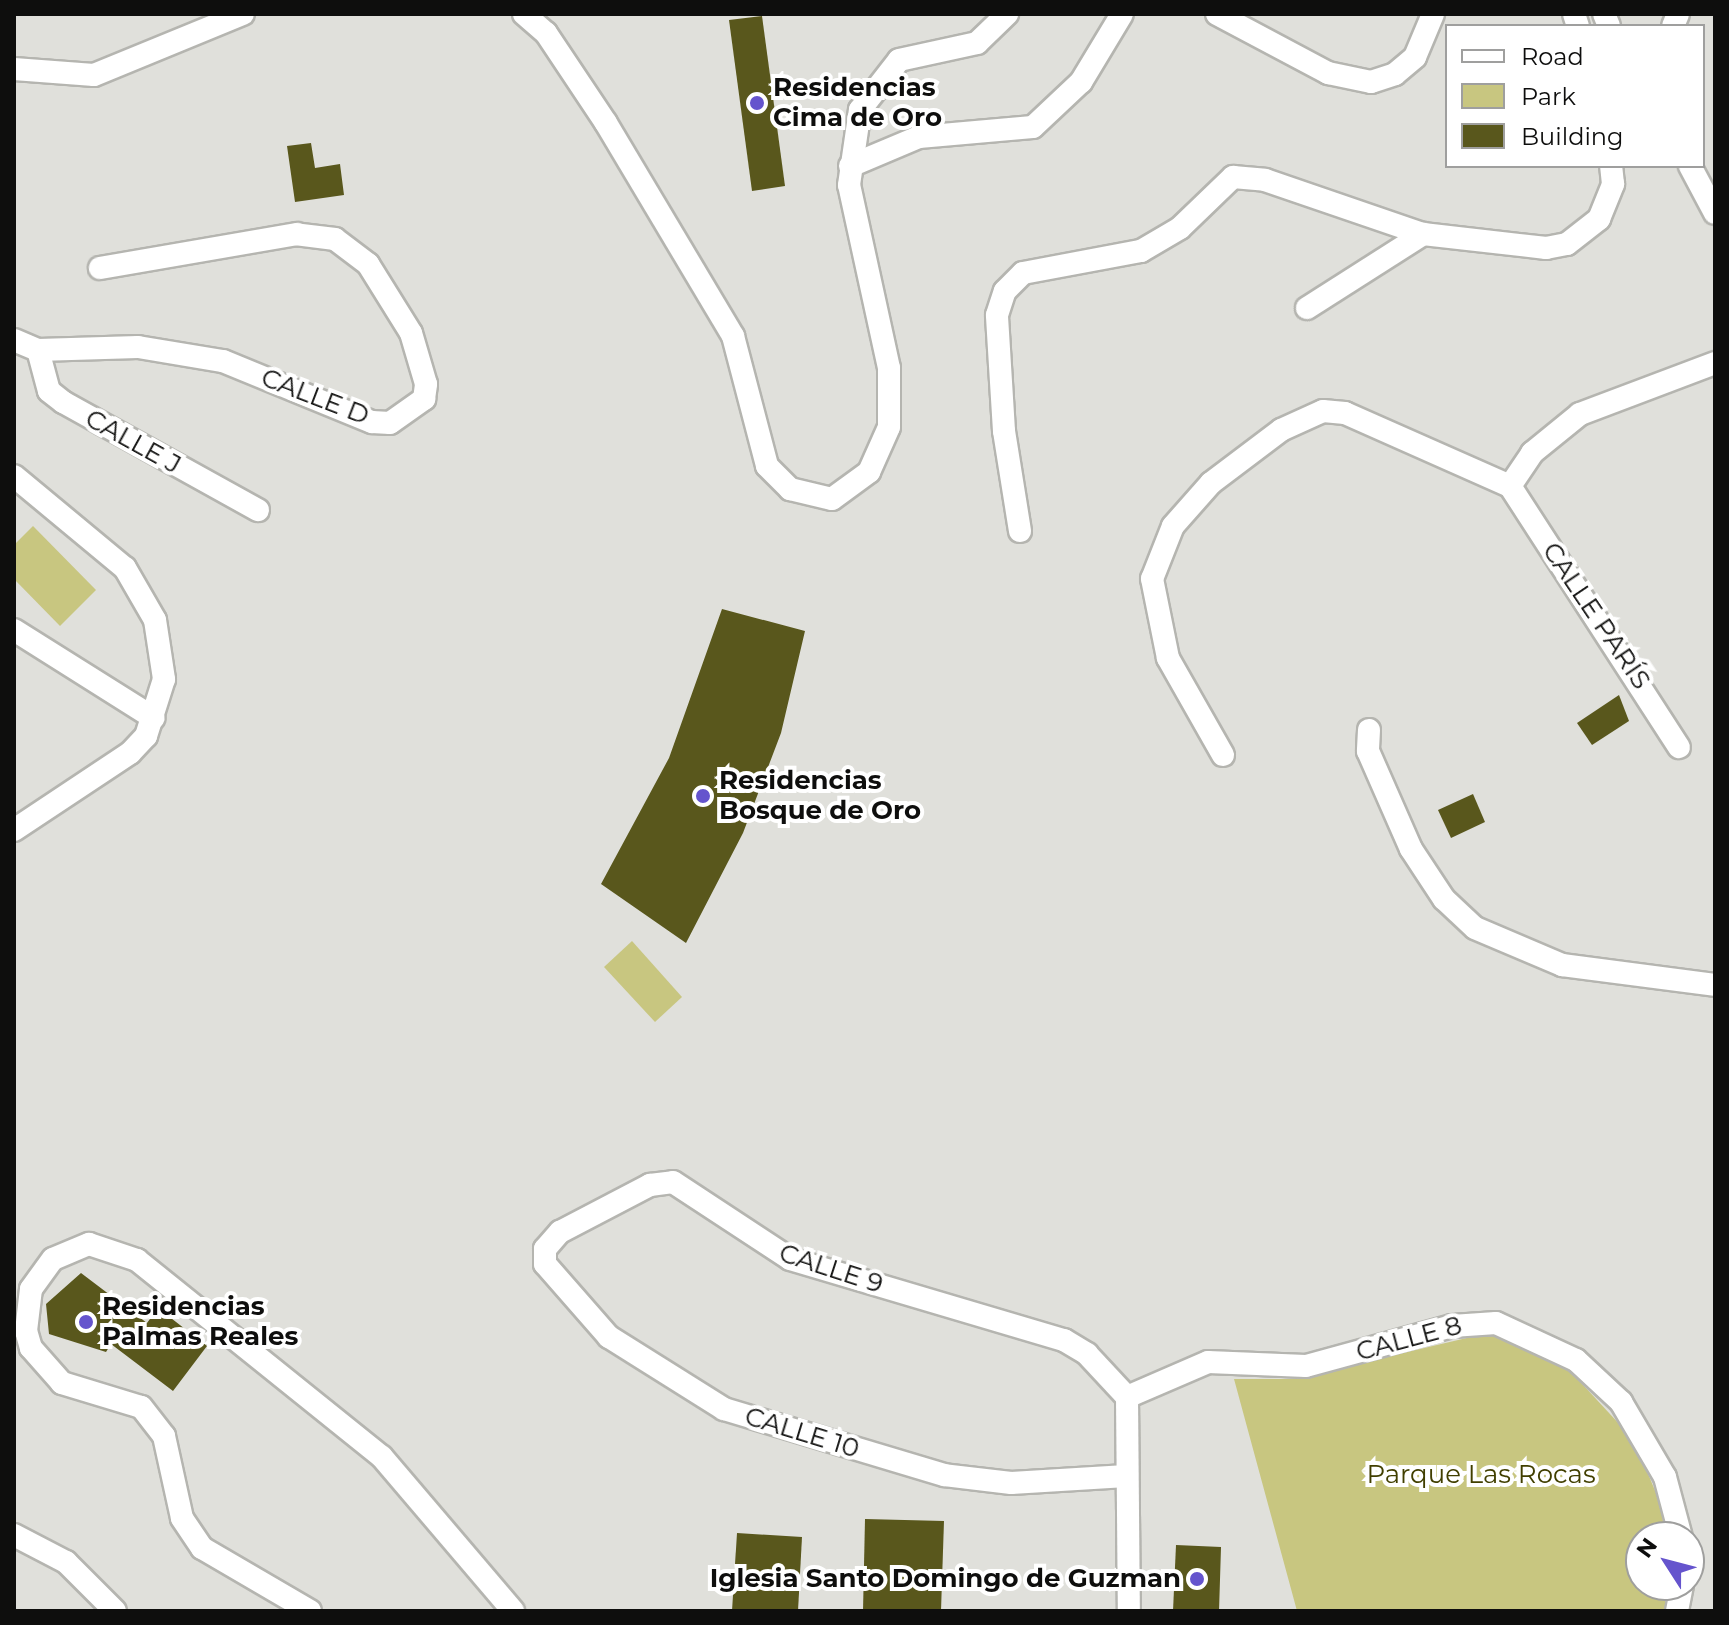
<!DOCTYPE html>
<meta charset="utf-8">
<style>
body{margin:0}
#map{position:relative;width:1729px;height:1625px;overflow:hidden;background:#e0e0db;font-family:Montserrat,sans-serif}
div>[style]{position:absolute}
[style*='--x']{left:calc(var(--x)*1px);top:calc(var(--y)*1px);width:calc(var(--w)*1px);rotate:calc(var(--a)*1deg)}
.green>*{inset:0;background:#c8c680}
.building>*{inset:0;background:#59571c}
.roads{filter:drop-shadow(2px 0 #b5b5b0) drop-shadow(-2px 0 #b5b5b0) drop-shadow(0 2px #b5b5b0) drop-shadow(0 -2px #b5b5b0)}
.minor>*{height:22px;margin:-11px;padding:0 11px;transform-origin:11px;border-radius:11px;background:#fff}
.dots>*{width:22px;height:22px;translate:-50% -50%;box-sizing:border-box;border:4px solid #fff;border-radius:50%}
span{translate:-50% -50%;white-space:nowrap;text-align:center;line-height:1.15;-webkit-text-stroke:8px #fff;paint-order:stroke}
.poi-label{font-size:26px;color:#0e0e0d;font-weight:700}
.left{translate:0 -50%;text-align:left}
.right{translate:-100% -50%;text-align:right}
.street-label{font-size:26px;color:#0e0e0d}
.park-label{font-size:26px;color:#413f00}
.frame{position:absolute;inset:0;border:16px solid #0e0e0d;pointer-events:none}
.legend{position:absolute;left:1445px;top:24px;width:260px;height:144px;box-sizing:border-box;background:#fff;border:2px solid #9f9f9e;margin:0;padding:10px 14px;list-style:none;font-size:24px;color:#0e0e0d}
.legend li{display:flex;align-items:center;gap:16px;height:40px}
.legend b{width:40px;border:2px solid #9f9f9e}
.north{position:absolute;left:1625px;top:1521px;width:80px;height:80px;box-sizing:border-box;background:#fff;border:2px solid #9f9f9e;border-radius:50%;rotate:306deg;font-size:22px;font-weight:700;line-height:32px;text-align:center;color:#0e0e0d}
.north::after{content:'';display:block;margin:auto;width:28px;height:36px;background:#6554cd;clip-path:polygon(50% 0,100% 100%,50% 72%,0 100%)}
</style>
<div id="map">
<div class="green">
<i style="clip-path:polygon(33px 526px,96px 590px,60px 626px,14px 579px,14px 545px)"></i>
<i style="clip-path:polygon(632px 941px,682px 997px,655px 1022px,604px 967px)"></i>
<i style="clip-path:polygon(1492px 1332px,1560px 1360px,1634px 1440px,1661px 1505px,1665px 1537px,1641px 1537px,1641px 1585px,1666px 1585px,1665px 1611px,1297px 1611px,1234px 1379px,1293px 1379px)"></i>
</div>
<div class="building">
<i style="clip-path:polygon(762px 16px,785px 186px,752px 191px,729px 20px)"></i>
<i style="clip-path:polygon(311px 143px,315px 168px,340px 164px,344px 195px,295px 202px,287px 146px)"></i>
<i style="clip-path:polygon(722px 609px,805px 631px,781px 733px,743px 833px,686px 943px,601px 884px,669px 758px)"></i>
<i style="clip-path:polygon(1619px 695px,1629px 721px,1592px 745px,1577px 723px)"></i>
<i style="clip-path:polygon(1473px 794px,1485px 822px,1451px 838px,1438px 810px)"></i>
<i style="clip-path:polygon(81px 1273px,147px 1323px,158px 1308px,207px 1346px,173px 1391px,111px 1344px,106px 1352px,49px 1334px,46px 1304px)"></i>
<i style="clip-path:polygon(865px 1519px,944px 1521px,941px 1611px,863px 1611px)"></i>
<i style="clip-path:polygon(737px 1533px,802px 1537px,798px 1611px,732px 1611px)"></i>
<i style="clip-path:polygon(1176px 1545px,1221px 1547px,1219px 1611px,1173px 1611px)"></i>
</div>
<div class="roads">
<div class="minor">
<i style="--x:524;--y:14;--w:29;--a:41"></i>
<i style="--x:546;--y:33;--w:108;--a:56.3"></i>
<i style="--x:606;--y:123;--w:248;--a:59.2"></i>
<i style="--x:733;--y:336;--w:134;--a:75.3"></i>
<i style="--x:767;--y:466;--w:33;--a:45"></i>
<i style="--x:790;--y:489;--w:43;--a:13.4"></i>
<i style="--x:832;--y:499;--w:46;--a:-36.1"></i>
<i style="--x:869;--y:472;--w:49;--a:-66"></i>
<i style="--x:889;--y:427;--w:59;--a:-90"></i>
<i style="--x:889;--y:368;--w:187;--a:-102.3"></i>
<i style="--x:849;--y:185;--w:76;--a:-81.7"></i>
<i style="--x:860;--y:110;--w:63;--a:-52"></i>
<i style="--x:899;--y:60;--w:80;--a:-12.3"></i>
<i style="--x:977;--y:43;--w:42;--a:-44"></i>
<i style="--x:1217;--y:14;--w:126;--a:28"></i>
<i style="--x:1328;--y:73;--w:44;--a:11.8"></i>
<i style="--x:1371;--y:82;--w:25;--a:-18"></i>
<i style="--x:1395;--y:74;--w:26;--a:-40"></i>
<i style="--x:1415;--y:57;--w:47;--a:-67.3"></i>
<i style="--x:1574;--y:14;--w:13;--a:72"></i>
<i style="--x:1604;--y:14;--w:13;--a:67"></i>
<i style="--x:1673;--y:26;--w:13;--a:-67"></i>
<i style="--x:14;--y:69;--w:80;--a:4.3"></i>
<i style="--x:94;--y:75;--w:161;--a:-22.3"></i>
<i style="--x:850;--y:166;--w:75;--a:-22.8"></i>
<i style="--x:919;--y:137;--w:114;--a:-5"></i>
<i style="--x:1033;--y:127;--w:66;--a:-43.2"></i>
<i style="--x:1081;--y:82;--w:79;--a:-58.9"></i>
<i style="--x:1690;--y:166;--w:53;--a:62"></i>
<i style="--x:1307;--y:308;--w:138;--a:-32.5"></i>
<i style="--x:14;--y:340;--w:26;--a:23"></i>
<i style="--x:38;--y:350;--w:100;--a:-1.7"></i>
<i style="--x:138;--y:347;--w:86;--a:9.4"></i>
<i style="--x:223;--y:361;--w:161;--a:22.3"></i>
<i style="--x:372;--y:422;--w:18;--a:3"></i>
<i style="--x:390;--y:423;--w:42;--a:-35.2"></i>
<i style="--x:424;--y:399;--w:15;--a:-82"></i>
<i style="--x:426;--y:384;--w:53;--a:-106.4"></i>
<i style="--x:411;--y:333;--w:81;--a:-121.9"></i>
<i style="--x:368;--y:264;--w:41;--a:-142.9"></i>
<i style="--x:335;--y:239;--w:38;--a:-173"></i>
<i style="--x:297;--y:234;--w:200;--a:170.2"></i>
<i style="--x:38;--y:350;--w:42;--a:75"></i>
<i style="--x:49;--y:391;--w:18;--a:38"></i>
<i style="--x:63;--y:402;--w:223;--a:29"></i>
<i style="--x:14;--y:476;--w:144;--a:39.7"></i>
<i style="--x:125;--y:568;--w:60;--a:60"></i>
<i style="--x:155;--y:620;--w:60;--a:81.3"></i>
<i style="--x:164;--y:679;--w:60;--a:107.5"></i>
<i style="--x:146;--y:736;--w:23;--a:133"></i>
<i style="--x:130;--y:753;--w:139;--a:146.4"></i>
<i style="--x:1510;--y:486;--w:311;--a:57.1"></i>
<i style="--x:1510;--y:486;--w:40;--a:-56"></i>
<i style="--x:1532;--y:453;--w:62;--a:-39.1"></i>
<i style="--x:1580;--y:414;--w:144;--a:-20.7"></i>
<i style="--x:1020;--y:531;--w:101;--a:-99.1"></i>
<i style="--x:1004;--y:431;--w:116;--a:-93.5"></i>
<i style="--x:997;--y:315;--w:25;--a:-72"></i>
<i style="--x:1005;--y:291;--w:25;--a:-45"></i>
<i style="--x:1023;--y:273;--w:120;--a:-10.6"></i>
<i style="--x:1141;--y:251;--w:45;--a:-30.5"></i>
<i style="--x:1180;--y:228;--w:74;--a:-43.9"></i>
<i style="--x:1233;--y:177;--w:32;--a:5"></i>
<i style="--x:1265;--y:180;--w:167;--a:18.9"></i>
<i style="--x:1423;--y:234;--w:124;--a:6.5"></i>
<i style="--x:1546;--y:248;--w:21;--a:-11"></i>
<i style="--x:1567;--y:244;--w:41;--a:-38"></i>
<i style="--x:1599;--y:219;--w:38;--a:-68"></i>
<i style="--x:1613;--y:184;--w:18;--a:-96"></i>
<i style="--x:14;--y:630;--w:165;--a:32.2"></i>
<i style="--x:1369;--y:730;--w:21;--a:93"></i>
<i style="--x:1368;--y:751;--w:107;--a:66.3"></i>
<i style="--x:1411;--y:849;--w:60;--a:56.6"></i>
<i style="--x:1444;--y:899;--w:42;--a:43.1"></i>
<i style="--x:1475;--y:928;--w:95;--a:23"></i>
<i style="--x:1562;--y:965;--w:154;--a:7.4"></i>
<i style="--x:1223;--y:755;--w:112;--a:-119.6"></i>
<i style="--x:1168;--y:658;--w:81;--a:-101.4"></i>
<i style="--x:1152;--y:579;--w:57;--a:-68.4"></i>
<i style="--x:1173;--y:526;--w:57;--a:-48.5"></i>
<i style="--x:1211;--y:483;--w:88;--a:-37.1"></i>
<i style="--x:1281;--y:430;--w:46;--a:-24.3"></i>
<i style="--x:1323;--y:411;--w:22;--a:5"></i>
<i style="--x:1345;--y:413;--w:180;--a:23.9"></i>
<i style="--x:1127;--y:1397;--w:88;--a:-23.4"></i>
<i style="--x:1208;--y:1362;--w:98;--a:2.3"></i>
<i style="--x:1306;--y:1366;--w:151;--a:-15.3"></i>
<i style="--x:1452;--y:1326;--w:44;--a:-3.9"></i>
<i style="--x:1496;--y:1323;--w:88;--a:24.8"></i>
<i style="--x:1576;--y:1360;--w:62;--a:43"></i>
<i style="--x:1621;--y:1402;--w:87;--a:59.6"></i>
<i style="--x:1665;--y:1477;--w:62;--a:75.1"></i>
<i style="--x:1127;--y:1397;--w:214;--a:89.5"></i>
<i style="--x:1126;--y:1476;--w:115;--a:176.5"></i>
<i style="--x:1011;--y:1483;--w:67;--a:-173.2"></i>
<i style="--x:944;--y:1475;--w:230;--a:-163.3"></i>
<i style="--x:724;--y:1409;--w:136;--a:-147.9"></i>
<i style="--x:609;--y:1337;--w:97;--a:-131.2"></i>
<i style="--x:545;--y:1264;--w:15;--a:-90"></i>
<i style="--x:545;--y:1249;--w:23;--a:-49"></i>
<i style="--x:560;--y:1232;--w:102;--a:-27.6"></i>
<i style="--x:650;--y:1185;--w:23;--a:-7"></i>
<i style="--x:673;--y:1182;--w:140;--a:33.3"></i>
<i style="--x:790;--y:1259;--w:286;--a:16.5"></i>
<i style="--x:1064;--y:1340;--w:27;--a:31"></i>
<i style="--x:1087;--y:1354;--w:59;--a:47.1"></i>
<i style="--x:14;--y:1535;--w:59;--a:27.4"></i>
<i style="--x:66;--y:1562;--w:69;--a:45"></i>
<i style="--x:310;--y:1611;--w:125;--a:-149.7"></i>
<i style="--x:202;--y:1548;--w:36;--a:-124"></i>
<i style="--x:182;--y:1518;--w:84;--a:-102.4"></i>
<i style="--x:164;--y:1436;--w:37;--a:-128"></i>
<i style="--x:141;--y:1407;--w:83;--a:-163.1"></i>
<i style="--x:62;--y:1383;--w:47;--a:-131.5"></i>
<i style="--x:31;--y:1348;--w:18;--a:-106"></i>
<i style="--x:26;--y:1331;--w:42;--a:-83.2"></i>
<i style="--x:31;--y:1289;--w:37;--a:-54"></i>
<i style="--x:53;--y:1259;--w:39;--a:-23"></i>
<i style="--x:89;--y:1244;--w:51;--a:18.4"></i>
<i style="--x:137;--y:1260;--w:314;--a:38.8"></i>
<i style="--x:382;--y:1457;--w:202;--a:49.6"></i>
<i style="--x:1677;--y:1611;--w:26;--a:-79"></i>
</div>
</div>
<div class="dots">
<i style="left:757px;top:103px;background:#6554cd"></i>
<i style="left:703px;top:796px;background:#6554cd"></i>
<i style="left:86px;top:1322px;background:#6554cd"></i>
<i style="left:1197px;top:1579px;background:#6554cd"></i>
</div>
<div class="poi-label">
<span class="left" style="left:773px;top:103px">Residencias<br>Cima de Oro</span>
<span class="left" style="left:719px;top:796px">Residencias<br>Bosque de Oro</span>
<span class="left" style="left:102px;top:1322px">Residencias<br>Palmas Reales</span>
<span class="right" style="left:1181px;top:1579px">Iglesia Santo Domingo de Guzman</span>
</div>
<div class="street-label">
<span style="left:315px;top:397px;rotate:21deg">CALLE D</span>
<span style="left:133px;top:442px;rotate:29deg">CALLE J</span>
<span style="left:1596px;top:616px;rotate:56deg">CALLE PARÍS</span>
<span style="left:831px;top:1269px;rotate:18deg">CALLE 9</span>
<span style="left:1409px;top:1339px;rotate:-15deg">CALLE 8</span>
<span style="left:802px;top:1433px;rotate:17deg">CALLE 10</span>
</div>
<div class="park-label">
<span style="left:1481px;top:1475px">Parque Las Rocas</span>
</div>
<div class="frame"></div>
<ul class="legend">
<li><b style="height:10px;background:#fff"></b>Road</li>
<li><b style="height:22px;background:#c8c680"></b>Park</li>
<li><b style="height:22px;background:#59571c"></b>Building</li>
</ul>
<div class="north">N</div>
</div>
